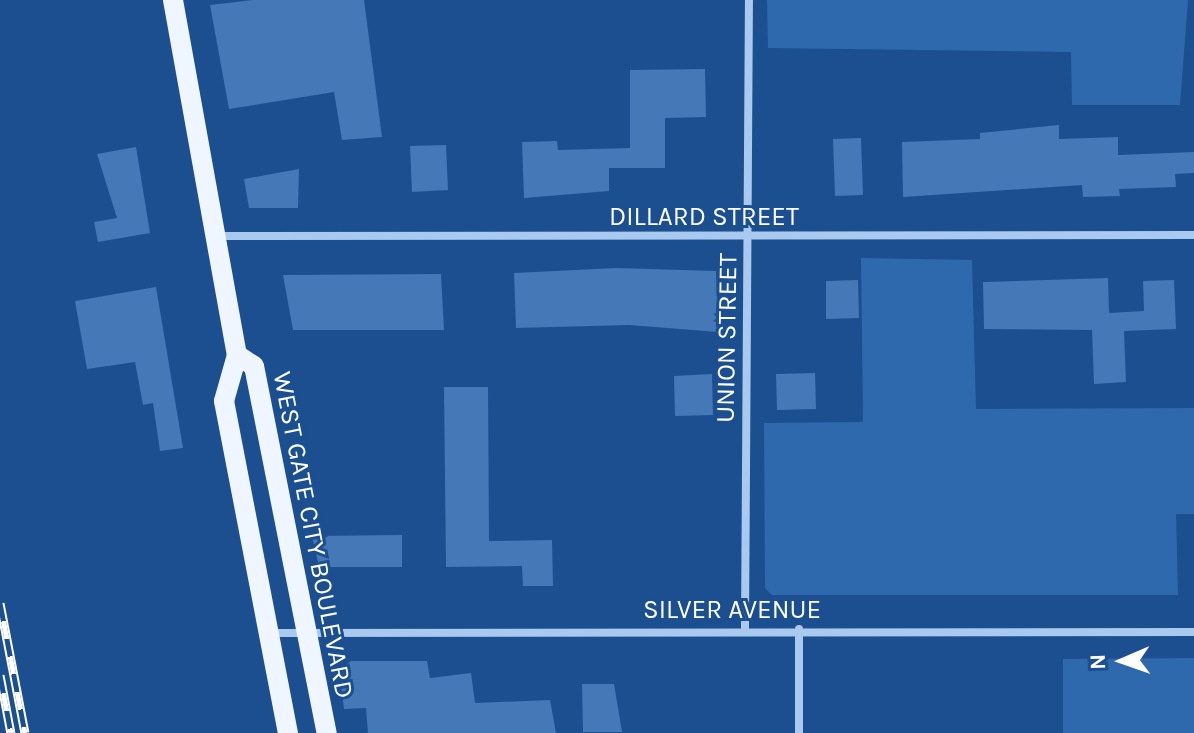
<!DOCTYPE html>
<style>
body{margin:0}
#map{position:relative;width:1194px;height:733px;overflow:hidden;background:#1b4f8f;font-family:Karla,sans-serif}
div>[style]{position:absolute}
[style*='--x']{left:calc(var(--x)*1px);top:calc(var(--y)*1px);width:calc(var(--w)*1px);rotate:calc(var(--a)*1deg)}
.green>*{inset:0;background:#2e69ad}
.building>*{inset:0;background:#4478b7}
.street>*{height:8px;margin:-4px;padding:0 4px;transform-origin:4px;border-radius:4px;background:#a9c9ee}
.primary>*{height:20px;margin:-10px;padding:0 10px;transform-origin:10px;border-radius:10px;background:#f0f6ff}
.rail>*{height:9px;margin-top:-4.5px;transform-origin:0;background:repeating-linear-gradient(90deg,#1b4f8f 0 18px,#fff 0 36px);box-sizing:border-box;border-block:2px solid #fff}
span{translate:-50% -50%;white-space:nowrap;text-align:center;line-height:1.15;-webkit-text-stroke:6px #1b4f8f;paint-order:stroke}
.street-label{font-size:26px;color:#fff}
.north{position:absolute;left:1082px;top:621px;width:80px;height:80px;-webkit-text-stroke:6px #1b4f8f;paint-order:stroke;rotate:268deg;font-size:22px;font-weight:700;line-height:32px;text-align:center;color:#fff}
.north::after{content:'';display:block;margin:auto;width:28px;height:36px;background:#fff;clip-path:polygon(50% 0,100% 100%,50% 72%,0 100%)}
</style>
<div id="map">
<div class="green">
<i style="clip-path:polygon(767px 0,1188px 0,1180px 105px,1072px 105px,1071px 52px,768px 48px)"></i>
<i style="clip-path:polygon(861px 258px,972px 260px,976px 409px,1194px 408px,1194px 514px,1176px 514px,1178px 595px,772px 595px,765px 588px,764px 423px,863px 422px)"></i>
<i style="clip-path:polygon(1194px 658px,1194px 733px,1063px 733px,1063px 659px)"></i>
</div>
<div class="building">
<i style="clip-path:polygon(253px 0,364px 0,382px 137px,342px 140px,334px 92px,229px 109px,210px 5px)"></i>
<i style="clip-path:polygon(705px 69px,706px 117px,665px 118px,665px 168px,609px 168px,609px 191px,524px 198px,522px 142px,557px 141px,558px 150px,630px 148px,630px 70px)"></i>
<i style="clip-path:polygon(1059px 125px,1059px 139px,1118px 137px,1118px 155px,1194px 152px,1194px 173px,1175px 174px,1176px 187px,1119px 189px,1120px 196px,1083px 197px,1082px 185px,903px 197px,902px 142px,980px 139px,980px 133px)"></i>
<i style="clip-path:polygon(861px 138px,863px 195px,835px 196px,833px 139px)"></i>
<i style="clip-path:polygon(446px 145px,448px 190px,412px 192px,410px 146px)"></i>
<i style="clip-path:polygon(136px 147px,150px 233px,98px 242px,94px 222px,117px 218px,97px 154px)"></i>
<i style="clip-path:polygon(299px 169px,298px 208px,249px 208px,244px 179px)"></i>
<i style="clip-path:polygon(616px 268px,716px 271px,718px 332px,629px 325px,516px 328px,514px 273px)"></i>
<i style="clip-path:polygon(441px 274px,444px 330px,293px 330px,283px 275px)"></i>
<i style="clip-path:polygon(1108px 278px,1109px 313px,1144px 311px,1143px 281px,1174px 280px,1176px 329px,1124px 331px,1126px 382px,1094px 384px,1092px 330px,984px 329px,983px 282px)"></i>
<i style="clip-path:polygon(858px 280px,859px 318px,826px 319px,826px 281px)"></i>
<i style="clip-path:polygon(156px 287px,183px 448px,160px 451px,153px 403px,143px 405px,135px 362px,87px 369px,75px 301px)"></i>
<i style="clip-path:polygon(815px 373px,816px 409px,777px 410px,776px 374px)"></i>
<i style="clip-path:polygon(712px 374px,713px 415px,675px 416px,674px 376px)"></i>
<i style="clip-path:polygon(444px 387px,488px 387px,489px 541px,552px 540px,553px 586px,523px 586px,522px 566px,446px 567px)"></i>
<i style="clip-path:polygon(402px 535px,402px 567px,319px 567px,312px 536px)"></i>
<i style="clip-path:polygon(351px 661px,427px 661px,430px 678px,471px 673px,475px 703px,550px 700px,556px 733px,368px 733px,366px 708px,344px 709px,339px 669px)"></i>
<i style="clip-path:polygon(582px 684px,614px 684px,622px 732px,583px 732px)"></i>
</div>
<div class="street">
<i style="--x:215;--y:236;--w:979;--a:-0.06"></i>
<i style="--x:745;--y:628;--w:628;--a:-89.64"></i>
<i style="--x:270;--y:633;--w:924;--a:-0.06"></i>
<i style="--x:799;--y:733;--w:104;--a:-90"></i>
</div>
<div class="primary">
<i style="--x:173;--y:0;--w:361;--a:79.8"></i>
<i style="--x:237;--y:355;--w:48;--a:105.8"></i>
<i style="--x:224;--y:401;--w:338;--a:79.1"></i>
<i style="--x:237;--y:355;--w:20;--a:33"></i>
<i style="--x:254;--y:366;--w:374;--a:78.8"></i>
</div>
<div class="rail">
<i style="--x:0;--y:603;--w:132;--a:79.1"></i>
<i style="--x:0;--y:675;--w:59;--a:79.3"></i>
</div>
<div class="street-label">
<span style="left:704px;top:217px">DILLARD STREET</span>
<span style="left:727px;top:338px;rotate:-89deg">UNION STREET</span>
<span style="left:313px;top:535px;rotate:79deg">WEST GATE CITY BOULEVARD</span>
<span style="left:732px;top:610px">SILVER AVENUE</span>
</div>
<div class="north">N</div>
</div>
